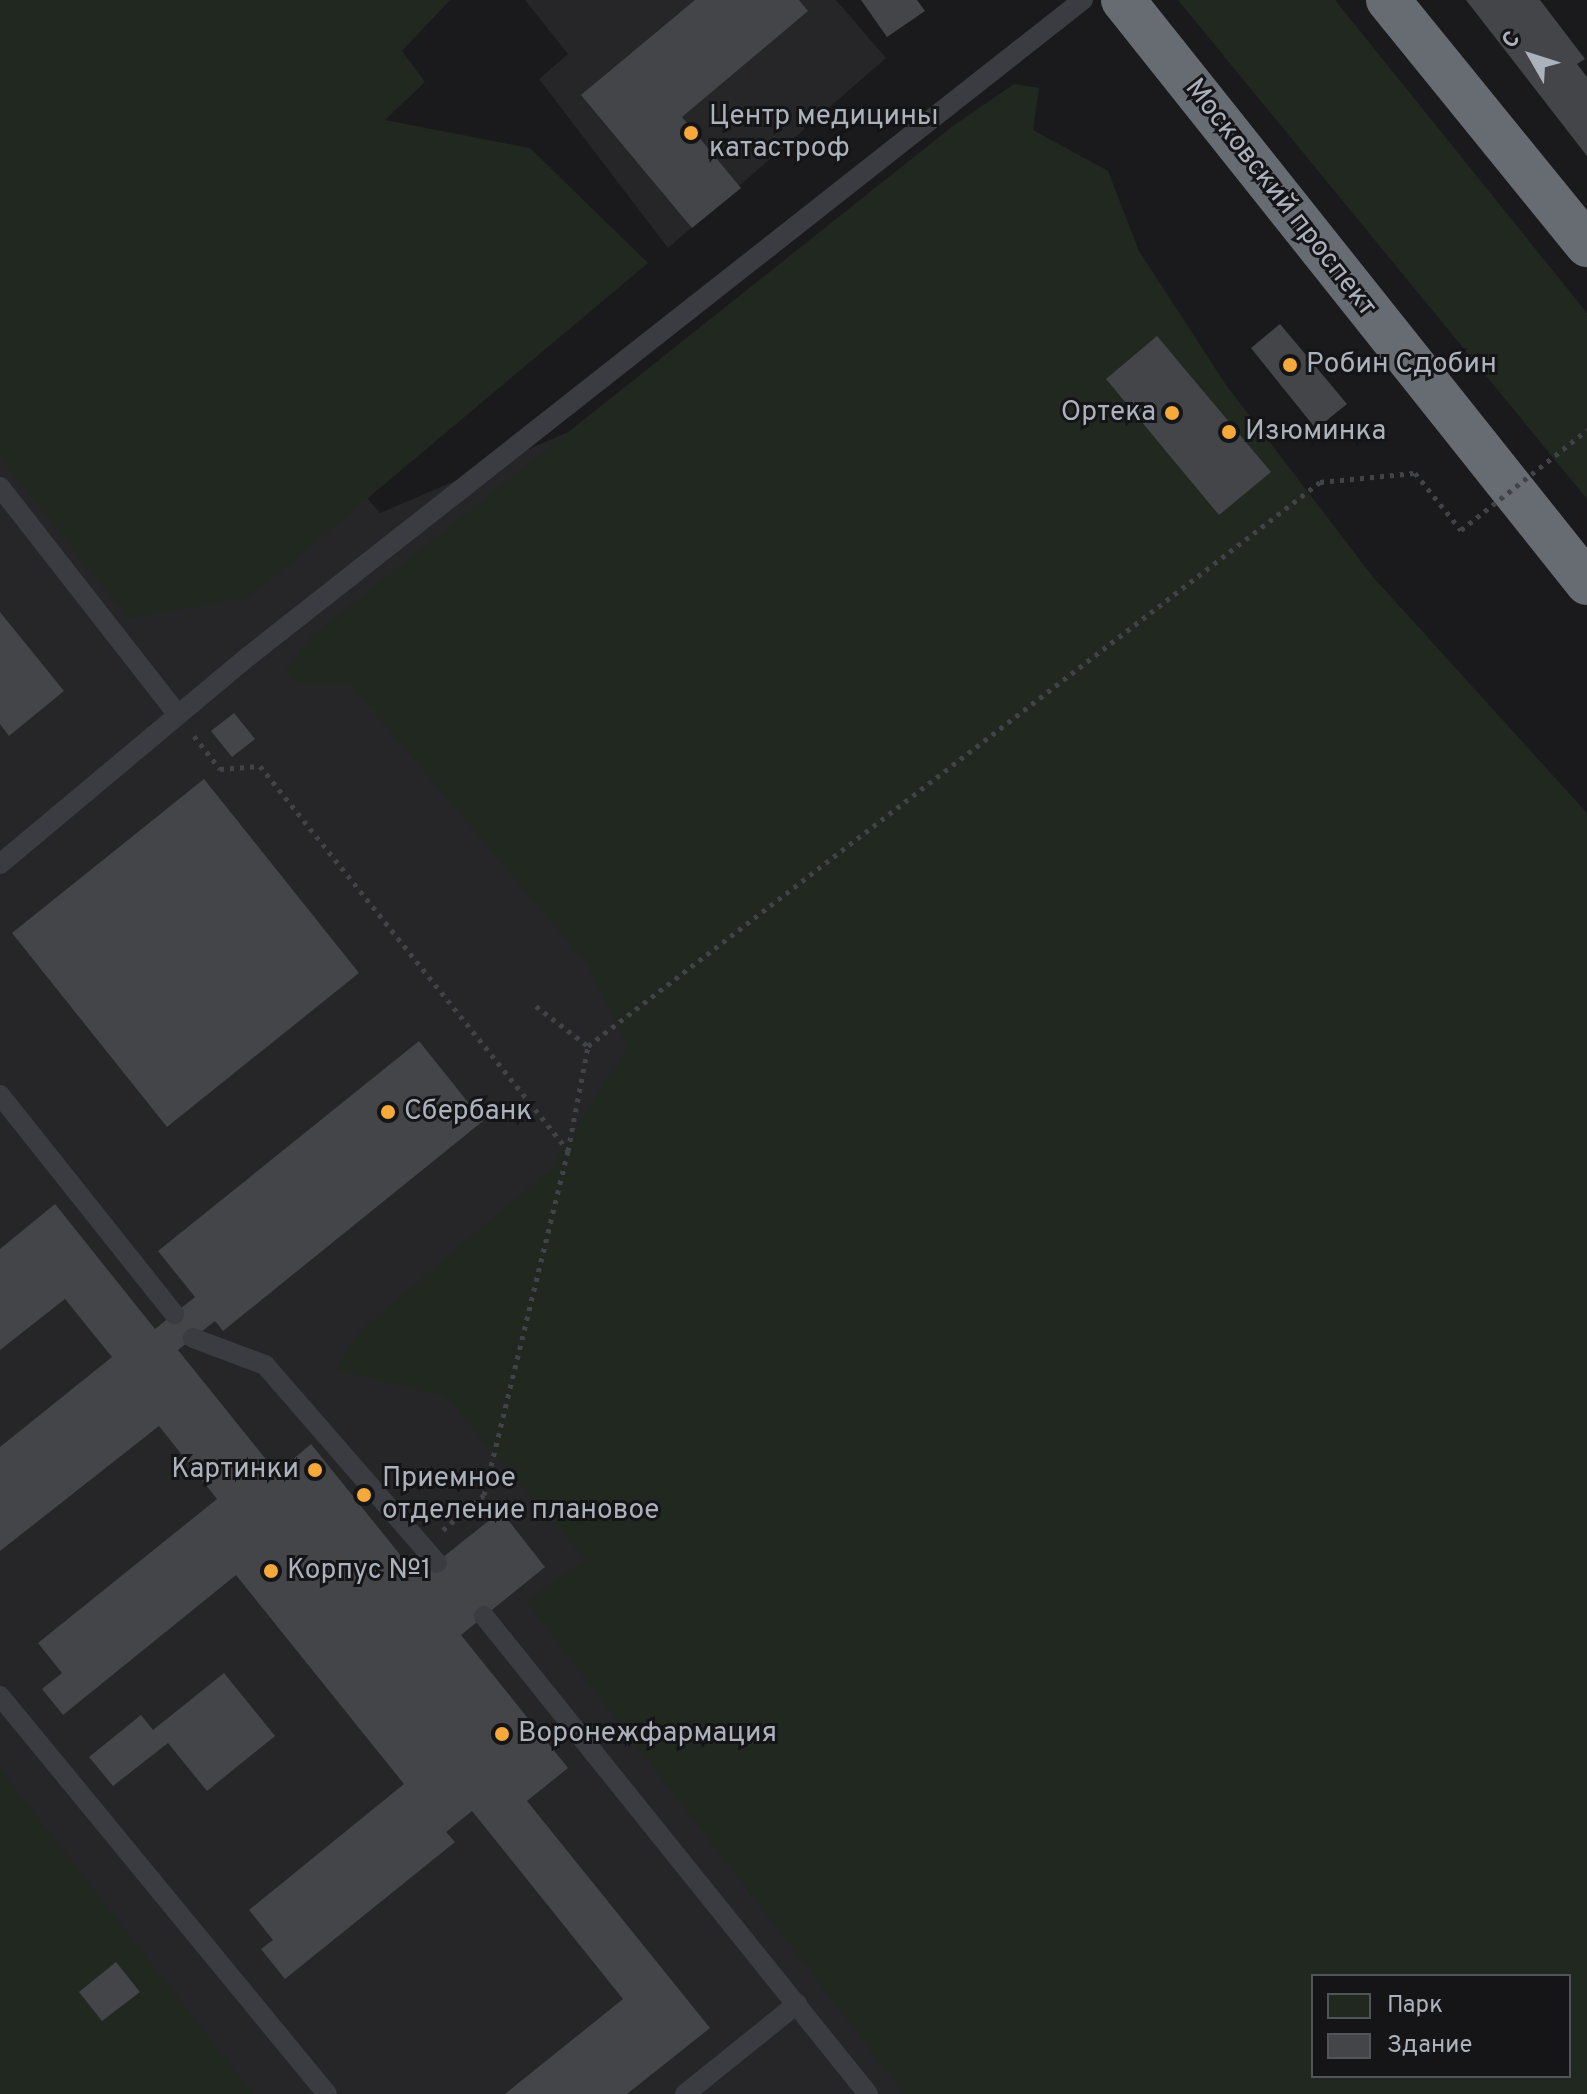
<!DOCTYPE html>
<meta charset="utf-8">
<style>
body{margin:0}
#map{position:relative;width:1587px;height:2094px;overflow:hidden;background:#1a1a1c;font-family:Overpass,sans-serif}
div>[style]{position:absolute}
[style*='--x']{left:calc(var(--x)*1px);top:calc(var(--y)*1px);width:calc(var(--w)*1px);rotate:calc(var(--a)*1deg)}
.built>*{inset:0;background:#262629}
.green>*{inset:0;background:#202820}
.building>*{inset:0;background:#444549}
.path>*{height:5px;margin-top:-2.5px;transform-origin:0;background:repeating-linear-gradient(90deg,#414348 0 4px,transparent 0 10px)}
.lane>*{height:20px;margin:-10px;padding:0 10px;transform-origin:10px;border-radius:10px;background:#3b3c41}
.highway>*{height:44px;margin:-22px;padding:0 22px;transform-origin:22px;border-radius:22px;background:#676b72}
.path-bridge>*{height:5px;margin-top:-2.5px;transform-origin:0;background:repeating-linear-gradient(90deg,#414348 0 4px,transparent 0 10px)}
.dots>*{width:22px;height:22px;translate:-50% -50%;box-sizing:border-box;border:4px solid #151517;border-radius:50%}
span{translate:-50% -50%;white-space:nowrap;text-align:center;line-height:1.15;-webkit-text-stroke:6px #151517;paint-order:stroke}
.poi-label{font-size:28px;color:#acb2bc}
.left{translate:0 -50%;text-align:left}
.right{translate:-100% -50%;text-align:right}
.street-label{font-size:28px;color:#acb2bc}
.legend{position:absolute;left:1311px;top:1974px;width:260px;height:104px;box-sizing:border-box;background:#151517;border:2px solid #515459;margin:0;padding:10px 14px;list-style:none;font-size:24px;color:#acb2bc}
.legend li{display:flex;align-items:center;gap:16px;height:40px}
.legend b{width:40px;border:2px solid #515459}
.north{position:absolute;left:1491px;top:16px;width:80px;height:80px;-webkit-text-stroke:6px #151517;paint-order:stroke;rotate:309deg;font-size:22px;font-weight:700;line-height:32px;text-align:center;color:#acb2bc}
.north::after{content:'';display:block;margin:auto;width:28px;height:36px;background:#acb2bc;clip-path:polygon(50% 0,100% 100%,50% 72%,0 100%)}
</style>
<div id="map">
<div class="built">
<i style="clip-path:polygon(525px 0,836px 0,886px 58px,668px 248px,539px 79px,568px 54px)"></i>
<i style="clip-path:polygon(evenodd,0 68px,380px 513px,942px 272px,1587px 1081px,1587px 2094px,0 2094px,0 68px,1313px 1976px,1569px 1976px,1569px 2076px,1313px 2076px,1313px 1976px)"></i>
</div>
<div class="green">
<i style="clip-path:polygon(0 0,450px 0,402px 51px,425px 82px,385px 120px,530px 148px,648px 263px,250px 597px,128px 618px,0 457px)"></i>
<i style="clip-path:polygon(1178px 0,1335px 0,1587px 313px,1587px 499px)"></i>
<i style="clip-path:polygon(evenodd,1014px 84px,1039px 88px,1033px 130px,1108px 171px,1139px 251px,1226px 385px,1373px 577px,1587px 813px,1587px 2094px,904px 2094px,526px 1601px,586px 1560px,445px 1396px,336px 1370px,360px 1331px,551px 1169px,628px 1046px,588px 965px,350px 684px,299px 684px,285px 671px,313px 635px,953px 126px,1014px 84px,1313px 1976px,1569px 1976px,1569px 2076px,1313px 2076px,1313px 1976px)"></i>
<i style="clip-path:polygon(0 1770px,253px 2094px,0 2094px)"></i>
</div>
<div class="building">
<i style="clip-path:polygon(695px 0,799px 0,808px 11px,682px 117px,741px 188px,692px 228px,581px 95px)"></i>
<i style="clip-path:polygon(861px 0,917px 0,925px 11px,887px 37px)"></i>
<i style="clip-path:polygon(1466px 0,1540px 0,1585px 59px,1577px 64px,1587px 77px,1587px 156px)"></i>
<i style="clip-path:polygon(1280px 324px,1347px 404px,1316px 429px,1251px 348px)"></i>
<i style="clip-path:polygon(1157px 336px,1271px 472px,1219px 515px,1106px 379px)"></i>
<i style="clip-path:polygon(0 612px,64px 691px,9px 736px,0 724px)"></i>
<i style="clip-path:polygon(234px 713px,255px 739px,232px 757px,211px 731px)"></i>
<i style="clip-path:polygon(204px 779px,359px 973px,167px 1127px,12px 933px)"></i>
<i style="clip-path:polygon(419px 1041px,483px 1121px,223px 1331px,215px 1321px,178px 1350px,277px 1473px,311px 1444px,418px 1577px,501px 1511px,545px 1567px,461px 1635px,568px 1768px,527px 1801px,710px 2028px,627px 2094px,505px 2094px,623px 1999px,472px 1811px,446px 1832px,455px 1842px,285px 1979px,261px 1949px,273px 1940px,249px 1910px,404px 1784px,236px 1575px,63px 1715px,42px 1689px,62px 1673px,38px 1643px,217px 1499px,159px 1426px,0 1551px,0 1447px,112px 1357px,65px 1299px,0 1350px,0 1249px,55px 1204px,155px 1329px,195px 1297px,158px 1251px)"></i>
<i style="clip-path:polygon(224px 1673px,275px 1736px,207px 1791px,168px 1743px,113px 1786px,89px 1757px,141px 1715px,153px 1730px)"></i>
<i style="clip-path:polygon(116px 1962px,140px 1992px,102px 2021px,79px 1992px)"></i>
</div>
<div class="path">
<i style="--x:194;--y:736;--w:42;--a:51.8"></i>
<i style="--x:220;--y:769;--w:40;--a:-4.3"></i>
<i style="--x:260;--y:766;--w:493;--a:51.3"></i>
<i style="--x:536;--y:1006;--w:66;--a:37.6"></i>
<i style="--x:588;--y:1046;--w:924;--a:-37.61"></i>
<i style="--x:1320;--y:482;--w:95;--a:-5.4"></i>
<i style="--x:1415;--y:473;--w:73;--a:51.1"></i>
<i style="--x:443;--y:1530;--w:54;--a:-40.5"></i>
<i style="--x:484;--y:1495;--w:354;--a:-76.3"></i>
<i style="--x:568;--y:1151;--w:107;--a:-79.2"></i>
</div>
<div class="lane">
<i style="--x:0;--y:487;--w:289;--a:52"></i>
<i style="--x:0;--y:864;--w:324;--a:-39.9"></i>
<i style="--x:249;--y:656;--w:1061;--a:-38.19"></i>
<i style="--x:0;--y:1095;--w:280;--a:51.5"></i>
<i style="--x:193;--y:1338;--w:77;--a:20.6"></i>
<i style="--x:265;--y:1365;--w:262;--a:49"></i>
<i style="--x:484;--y:1616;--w:613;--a:51.22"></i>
<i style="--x:0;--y:1696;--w:515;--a:50.59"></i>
<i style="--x:685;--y:2094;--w:144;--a:-38.8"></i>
</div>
<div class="highway">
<i style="--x:1123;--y:0;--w:745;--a:51.48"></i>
<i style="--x:1388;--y:0;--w:316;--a:50.9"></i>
</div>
<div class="path-bridge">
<i style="--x:1461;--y:530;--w:161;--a:-38.4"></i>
</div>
<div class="dots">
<i style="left:691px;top:133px;background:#f4a93a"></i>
<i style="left:1290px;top:365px;background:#f4a93a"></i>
<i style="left:1172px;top:413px;background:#f4a93a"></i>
<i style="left:1229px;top:432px;background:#f4a93a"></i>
<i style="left:388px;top:1112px;background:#f4a93a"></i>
<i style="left:315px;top:1470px;background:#f4a93a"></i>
<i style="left:364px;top:1495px;background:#f4a93a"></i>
<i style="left:271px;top:1571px;background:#f4a93a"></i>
<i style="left:502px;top:1734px;background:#f4a93a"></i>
</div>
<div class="poi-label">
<span class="left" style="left:709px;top:133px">Центр медицины<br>катастроф</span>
<span class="left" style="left:1306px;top:365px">Робин Сдобин</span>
<span class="right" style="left:1156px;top:413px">Ортека</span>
<span class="left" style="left:1245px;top:432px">Изюминка</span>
<span class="left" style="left:404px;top:1112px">Сбербанк</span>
<span class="right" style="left:299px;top:1470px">Картинки</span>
<span class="left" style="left:382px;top:1495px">Приемное<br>отделение плановое</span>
<span class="left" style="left:287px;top:1571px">Корпус №1</span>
<span class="left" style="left:518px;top:1734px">Воронежфармация</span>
</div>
<div class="street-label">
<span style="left:1280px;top:198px;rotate:52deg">Московский проспект</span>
</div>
<ul class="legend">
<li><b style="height:22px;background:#202820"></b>Парк</li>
<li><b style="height:22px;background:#444549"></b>Здание</li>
</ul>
<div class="north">С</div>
</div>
